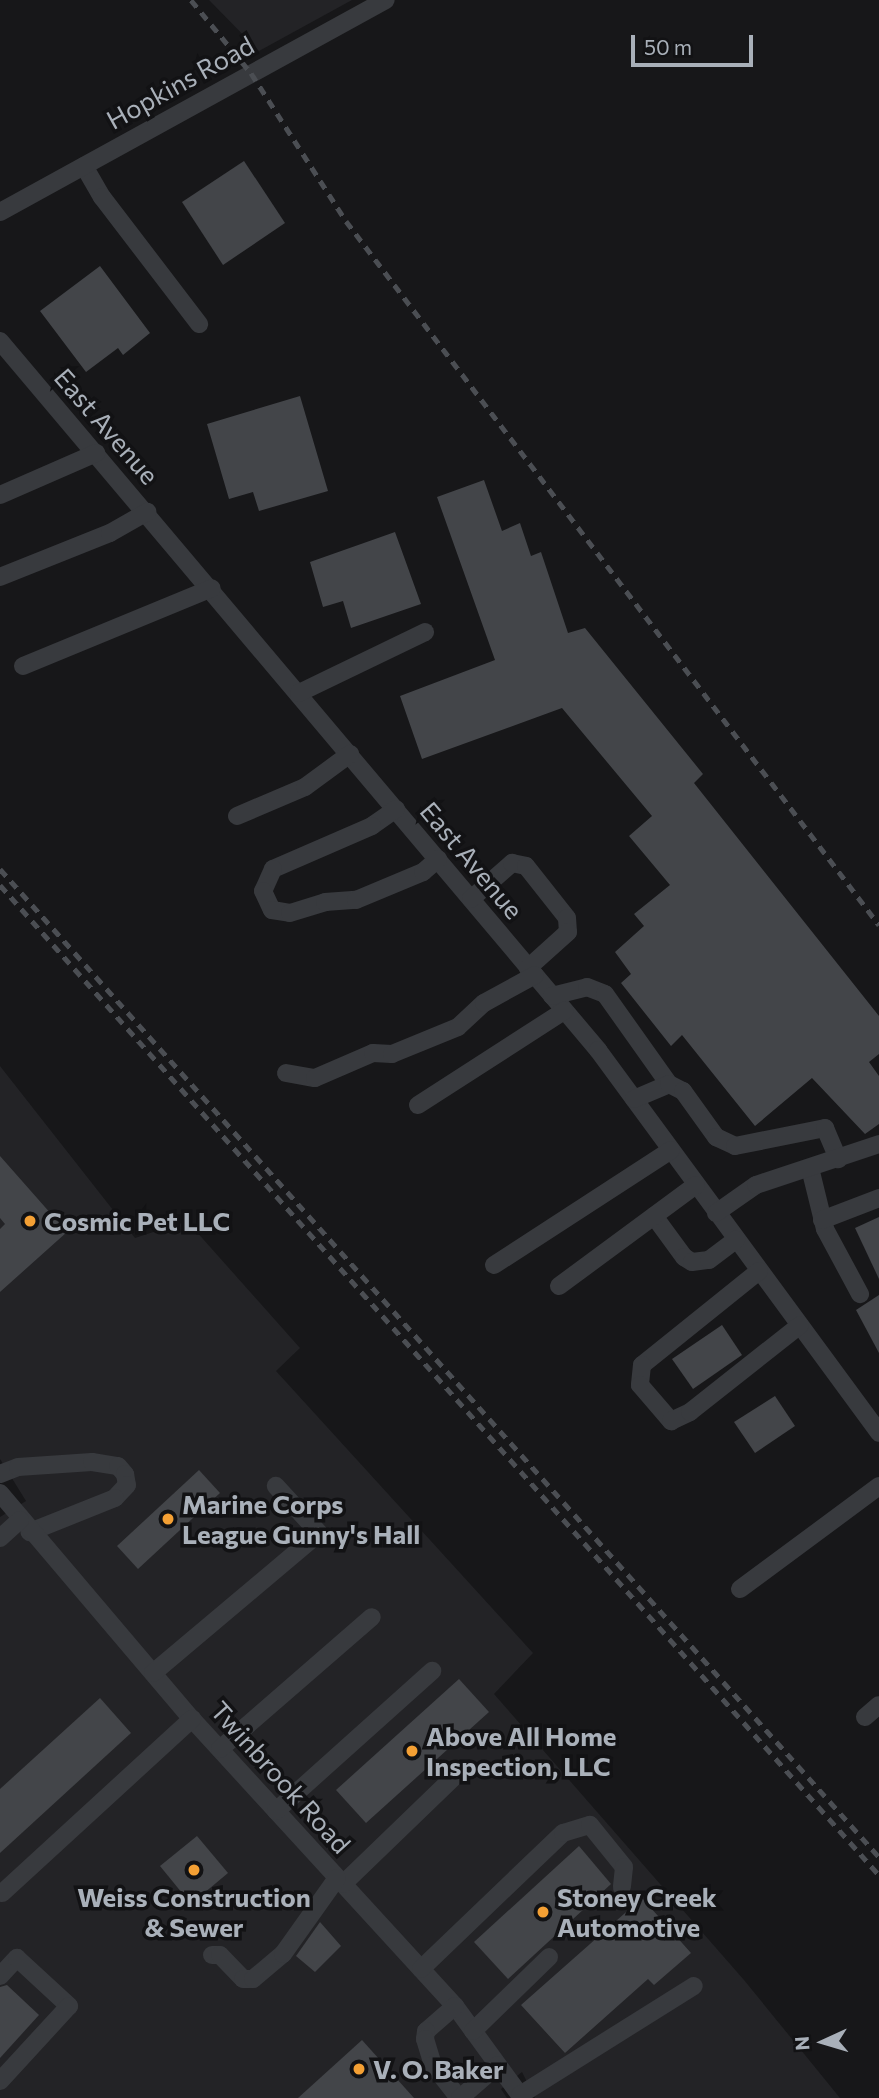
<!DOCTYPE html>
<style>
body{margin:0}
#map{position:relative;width:879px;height:2098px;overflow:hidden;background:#171719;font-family:Commissioner,sans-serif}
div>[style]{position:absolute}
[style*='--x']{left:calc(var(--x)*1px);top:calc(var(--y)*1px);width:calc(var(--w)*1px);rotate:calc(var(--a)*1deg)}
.built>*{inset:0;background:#232326}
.building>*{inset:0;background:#434549}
.minor>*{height:18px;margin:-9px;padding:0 9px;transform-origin:9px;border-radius:9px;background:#383a3e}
.rail>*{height:5px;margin-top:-2.5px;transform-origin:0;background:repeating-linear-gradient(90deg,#4b4e53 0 9px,transparent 0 16px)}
.dots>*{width:19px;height:19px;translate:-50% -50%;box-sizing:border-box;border:4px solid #121214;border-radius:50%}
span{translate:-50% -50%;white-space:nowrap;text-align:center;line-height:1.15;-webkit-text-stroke:7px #121214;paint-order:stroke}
.street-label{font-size:26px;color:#a9b0b9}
.poi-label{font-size:26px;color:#a9b0b9;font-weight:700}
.left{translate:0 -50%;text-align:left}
.north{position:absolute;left:788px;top:2007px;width:70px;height:70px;-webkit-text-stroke:5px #121214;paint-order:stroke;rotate:266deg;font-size:19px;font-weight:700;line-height:28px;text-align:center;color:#a9b0b9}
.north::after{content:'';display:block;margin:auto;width:24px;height:32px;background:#a9b0b9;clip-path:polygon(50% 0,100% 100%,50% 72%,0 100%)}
.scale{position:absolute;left:631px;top:35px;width:122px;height:32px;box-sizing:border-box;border:4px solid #a9b0b9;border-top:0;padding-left:9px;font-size:21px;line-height:24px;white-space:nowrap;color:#a9b0b9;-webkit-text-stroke:5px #121214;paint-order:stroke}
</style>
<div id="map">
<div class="built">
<i style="clip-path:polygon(209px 0,352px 0,259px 51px)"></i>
<i style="clip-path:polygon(0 1066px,135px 1238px,187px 1221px,300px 1348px,276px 1371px,533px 1653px,494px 1694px,744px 1980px,840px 2098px,535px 2098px,522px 2072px,501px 2089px,507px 2098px,0 2098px,0 1517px,26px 1501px,0 1459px)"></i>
</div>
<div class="building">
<i style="clip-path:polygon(244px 161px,285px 223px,223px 265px,182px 202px)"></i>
<i style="clip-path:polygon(100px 266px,150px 333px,123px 355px,118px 348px,86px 372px,40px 311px)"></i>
<i style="clip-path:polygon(300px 396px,328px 491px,259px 511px,253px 492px,229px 499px,207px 424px)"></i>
<i style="clip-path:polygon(484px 480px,502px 531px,520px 523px,531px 556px,541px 552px,568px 633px,585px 628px,703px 774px,694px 783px,879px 1016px,879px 1054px,869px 1062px,879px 1076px,879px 1124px,865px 1134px,812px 1078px,755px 1126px,682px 1035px,671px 1046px,621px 983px,631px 974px,615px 952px,644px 926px,634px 914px,670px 885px,629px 836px,652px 816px,562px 708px,422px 759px,400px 696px,495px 660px,437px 497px)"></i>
<i style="clip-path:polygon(395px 532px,421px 604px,351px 628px,343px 601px,323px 607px,310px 562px)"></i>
<i style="clip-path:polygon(0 1156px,67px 1232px,0 1292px,0 1229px,5px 1224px,0 1218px)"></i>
<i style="clip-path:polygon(879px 1217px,879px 1279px,855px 1228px)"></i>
<i style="clip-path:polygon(879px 1295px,879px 1353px,856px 1310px)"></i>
<i style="clip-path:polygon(722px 1325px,742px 1355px,693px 1389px,672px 1359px)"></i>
<i style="clip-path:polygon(775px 1396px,795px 1426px,755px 1453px,734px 1422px)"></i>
<i style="clip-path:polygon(199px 1470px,220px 1493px,138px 1569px,117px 1546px)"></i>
<i style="clip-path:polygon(459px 1679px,489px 1712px,366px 1823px,336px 1790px)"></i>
<i style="clip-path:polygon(100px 1698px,131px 1733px,0 1853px,0 1789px)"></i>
<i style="clip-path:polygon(197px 1836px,228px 1873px,191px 1904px,160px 1866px)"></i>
<i style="clip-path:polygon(579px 1846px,611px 1884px,508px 1979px,474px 1942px)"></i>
<i style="clip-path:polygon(642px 1898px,691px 1953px,654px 1985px,648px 1979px,565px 2053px,521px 2005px)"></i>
<i style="clip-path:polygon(320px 1922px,341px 1946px,315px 1972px,296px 1956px)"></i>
<i style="clip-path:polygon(7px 1985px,39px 2015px,0 2058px,0 1987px)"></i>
<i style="clip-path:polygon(362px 2040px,414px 2098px,298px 2098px)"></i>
</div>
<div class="minor">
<i style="--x:84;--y:166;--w:36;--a:60"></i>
<i style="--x:102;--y:197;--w:160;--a:52.6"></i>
<i style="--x:0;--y:212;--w:440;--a:-28.8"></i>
<i style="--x:0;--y:341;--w:928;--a:49.85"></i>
<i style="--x:598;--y:1050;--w:475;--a:53.7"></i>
<i style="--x:0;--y:495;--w:105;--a:-23.6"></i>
<i style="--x:0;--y:577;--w:118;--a:-21.8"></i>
<i style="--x:110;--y:533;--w:43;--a:-29.6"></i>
<i style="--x:23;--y:666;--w:204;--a:-22.4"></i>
<i style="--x:299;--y:693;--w:140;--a:-25.8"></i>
<i style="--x:396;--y:809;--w:29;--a:145"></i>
<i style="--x:372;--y:826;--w:108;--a:156.5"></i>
<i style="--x:273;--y:869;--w:24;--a:114"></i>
<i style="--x:263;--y:891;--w:21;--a:65"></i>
<i style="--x:272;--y:910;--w:18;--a:9"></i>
<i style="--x:290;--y:913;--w:37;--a:-17"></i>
<i style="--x:325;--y:902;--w:31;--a:-4"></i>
<i style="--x:356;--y:900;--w:73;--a:-22.7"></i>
<i style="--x:423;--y:872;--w:20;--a:-41"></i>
<i style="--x:237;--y:816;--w:74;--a:-23.1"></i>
<i style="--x:305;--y:787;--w:56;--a:-36.3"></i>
<i style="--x:471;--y:899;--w:55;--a:-41.3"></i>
<i style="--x:512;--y:863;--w:14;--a:12"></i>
<i style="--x:526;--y:866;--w:66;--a:51.7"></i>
<i style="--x:567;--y:918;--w:14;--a:86"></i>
<i style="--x:568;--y:932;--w:54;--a:138"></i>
<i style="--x:552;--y:996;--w:36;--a:-14"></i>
<i style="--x:587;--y:987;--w:19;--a:21"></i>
<i style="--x:605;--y:994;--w:110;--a:54.6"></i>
<i style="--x:286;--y:1073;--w:29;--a:10"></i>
<i style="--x:315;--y:1078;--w:63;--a:-23.3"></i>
<i style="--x:373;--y:1053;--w:19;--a:3"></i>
<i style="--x:392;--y:1054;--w:71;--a:-22.2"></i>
<i style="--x:458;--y:1027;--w:35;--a:-43"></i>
<i style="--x:484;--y:1003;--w:58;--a:-28.8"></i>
<i style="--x:634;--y:1099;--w:38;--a:-23"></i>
<i style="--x:669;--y:1084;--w:16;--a:27"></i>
<i style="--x:683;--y:1091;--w:57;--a:54.3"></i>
<i style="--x:716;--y:1137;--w:21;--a:25"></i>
<i style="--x:735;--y:1146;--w:92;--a:-11.3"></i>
<i style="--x:825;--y:1128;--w:34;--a:67"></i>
<i style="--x:418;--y:1105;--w:174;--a:-32.8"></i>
<i style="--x:810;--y:1168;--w:63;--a:76.2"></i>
<i style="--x:825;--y:1229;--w:74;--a:61.7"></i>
<i style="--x:716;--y:1213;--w:49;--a:-35"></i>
<i style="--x:756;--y:1185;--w:130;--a:-18.4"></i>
<i style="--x:654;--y:1216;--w:51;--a:53.8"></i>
<i style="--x:684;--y:1257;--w:9;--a:32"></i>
<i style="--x:692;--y:1262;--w:17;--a:-7"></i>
<i style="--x:709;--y:1260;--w:34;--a:-37"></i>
<i style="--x:822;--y:1220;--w:61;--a:-21.1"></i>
<i style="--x:494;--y:1265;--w:211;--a:-33"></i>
<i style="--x:759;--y:1271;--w:150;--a:141.2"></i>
<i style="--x:642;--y:1365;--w:20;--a:96"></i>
<i style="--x:640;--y:1385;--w:48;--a:49.3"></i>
<i style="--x:671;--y:1421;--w:21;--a:-25"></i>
<i style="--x:690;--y:1412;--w:140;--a:-38.3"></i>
<i style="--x:559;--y:1286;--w:170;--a:-36.4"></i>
<i style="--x:0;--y:1474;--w:19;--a:-21"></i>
<i style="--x:18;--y:1467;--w:74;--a:-3.9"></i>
<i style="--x:92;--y:1462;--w:26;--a:9"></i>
<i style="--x:118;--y:1466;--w:11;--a:49"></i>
<i style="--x:125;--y:1474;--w:11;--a:80"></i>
<i style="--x:127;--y:1485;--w:18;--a:133"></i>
<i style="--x:115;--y:1498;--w:92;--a:158.2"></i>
<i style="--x:0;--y:1493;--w:297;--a:49.7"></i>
<i style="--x:192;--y:1719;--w:389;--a:47.5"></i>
<i style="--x:455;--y:2006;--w:114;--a:53.9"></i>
<i style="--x:0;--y:1538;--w:27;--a:-42"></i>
<i style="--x:740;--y:1589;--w:173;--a:-36.5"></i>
<i style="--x:153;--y:1673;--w:217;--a:-40.1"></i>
<i style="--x:319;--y:1533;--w:64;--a:-132.5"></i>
<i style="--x:865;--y:1717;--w:18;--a:-41"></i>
<i style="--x:220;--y:1749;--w:201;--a:-41"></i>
<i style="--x:276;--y:1811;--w:210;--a:-41.9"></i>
<i style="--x:343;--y:1884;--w:161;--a:-44"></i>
<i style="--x:2;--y:1893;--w:258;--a:-42.5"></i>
<i style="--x:212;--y:1955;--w:8;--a:0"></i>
<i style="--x:220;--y:1955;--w:33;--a:46"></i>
<i style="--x:243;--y:1979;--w:10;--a:0"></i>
<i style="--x:253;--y:1979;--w:39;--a:-40"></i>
<i style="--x:283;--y:1954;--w:93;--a:-54.6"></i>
<i style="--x:421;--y:1969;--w:197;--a:-43.8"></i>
<i style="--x:563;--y:1833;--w:28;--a:-17"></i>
<i style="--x:590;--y:1825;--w:54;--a:51"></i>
<i style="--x:624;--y:1867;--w:20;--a:96"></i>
<i style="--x:0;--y:1976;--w:25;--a:-47"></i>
<i style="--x:17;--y:1958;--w:71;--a:42.7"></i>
<i style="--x:69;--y:2006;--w:102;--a:132.6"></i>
<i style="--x:455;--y:2006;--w:38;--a:139"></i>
<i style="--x:426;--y:2031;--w:8;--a:97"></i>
<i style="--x:425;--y:2039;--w:27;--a:73"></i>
<i style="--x:433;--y:2065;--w:42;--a:51.8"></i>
<i style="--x:473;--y:2031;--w:106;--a:-44.2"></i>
<i style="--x:520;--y:2095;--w:205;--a:-32.1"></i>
<i style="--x:460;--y:2098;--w:50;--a:-41"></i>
</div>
<div class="rail">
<i style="--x:191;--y:0;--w:94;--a:50.6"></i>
<i style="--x:251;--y:73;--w:176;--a:57.3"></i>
<i style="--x:346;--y:221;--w:883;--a:52.87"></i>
<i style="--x:0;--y:869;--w:1322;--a:48.34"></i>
<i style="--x:0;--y:885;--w:1324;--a:48.4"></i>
</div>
<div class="dots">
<i style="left:30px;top:1221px;background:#f4a034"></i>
<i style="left:168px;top:1519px;background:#f4a034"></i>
<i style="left:412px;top:1751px;background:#f4a034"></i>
<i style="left:194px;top:1870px;background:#f4a034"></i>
<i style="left:543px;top:1912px;background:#f4a034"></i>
<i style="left:359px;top:2069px;background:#f4a034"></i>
</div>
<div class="street-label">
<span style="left:180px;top:82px;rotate:-29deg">Hopkins Road</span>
<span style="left:107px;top:426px;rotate:49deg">East Avenue</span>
<span style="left:472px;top:860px;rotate:50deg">East Avenue</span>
<span style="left:281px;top:1777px;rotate:48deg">Twinbrook Road</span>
</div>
<div class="poi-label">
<span class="left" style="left:44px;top:1221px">Cosmic Pet LLC</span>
<span class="left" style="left:182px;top:1519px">Marine Corps<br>League Gunny's Hall</span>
<span class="left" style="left:426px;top:1751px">Above All Home<br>Inspection, LLC</span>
<span style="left:194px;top:1912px">Weiss Construction<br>&amp; Sewer</span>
<span class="left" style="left:557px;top:1912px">Stoney Creek<br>Automotive</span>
<span class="left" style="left:373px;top:2069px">V. O. Baker</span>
</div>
<div class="north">N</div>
<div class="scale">50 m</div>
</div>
